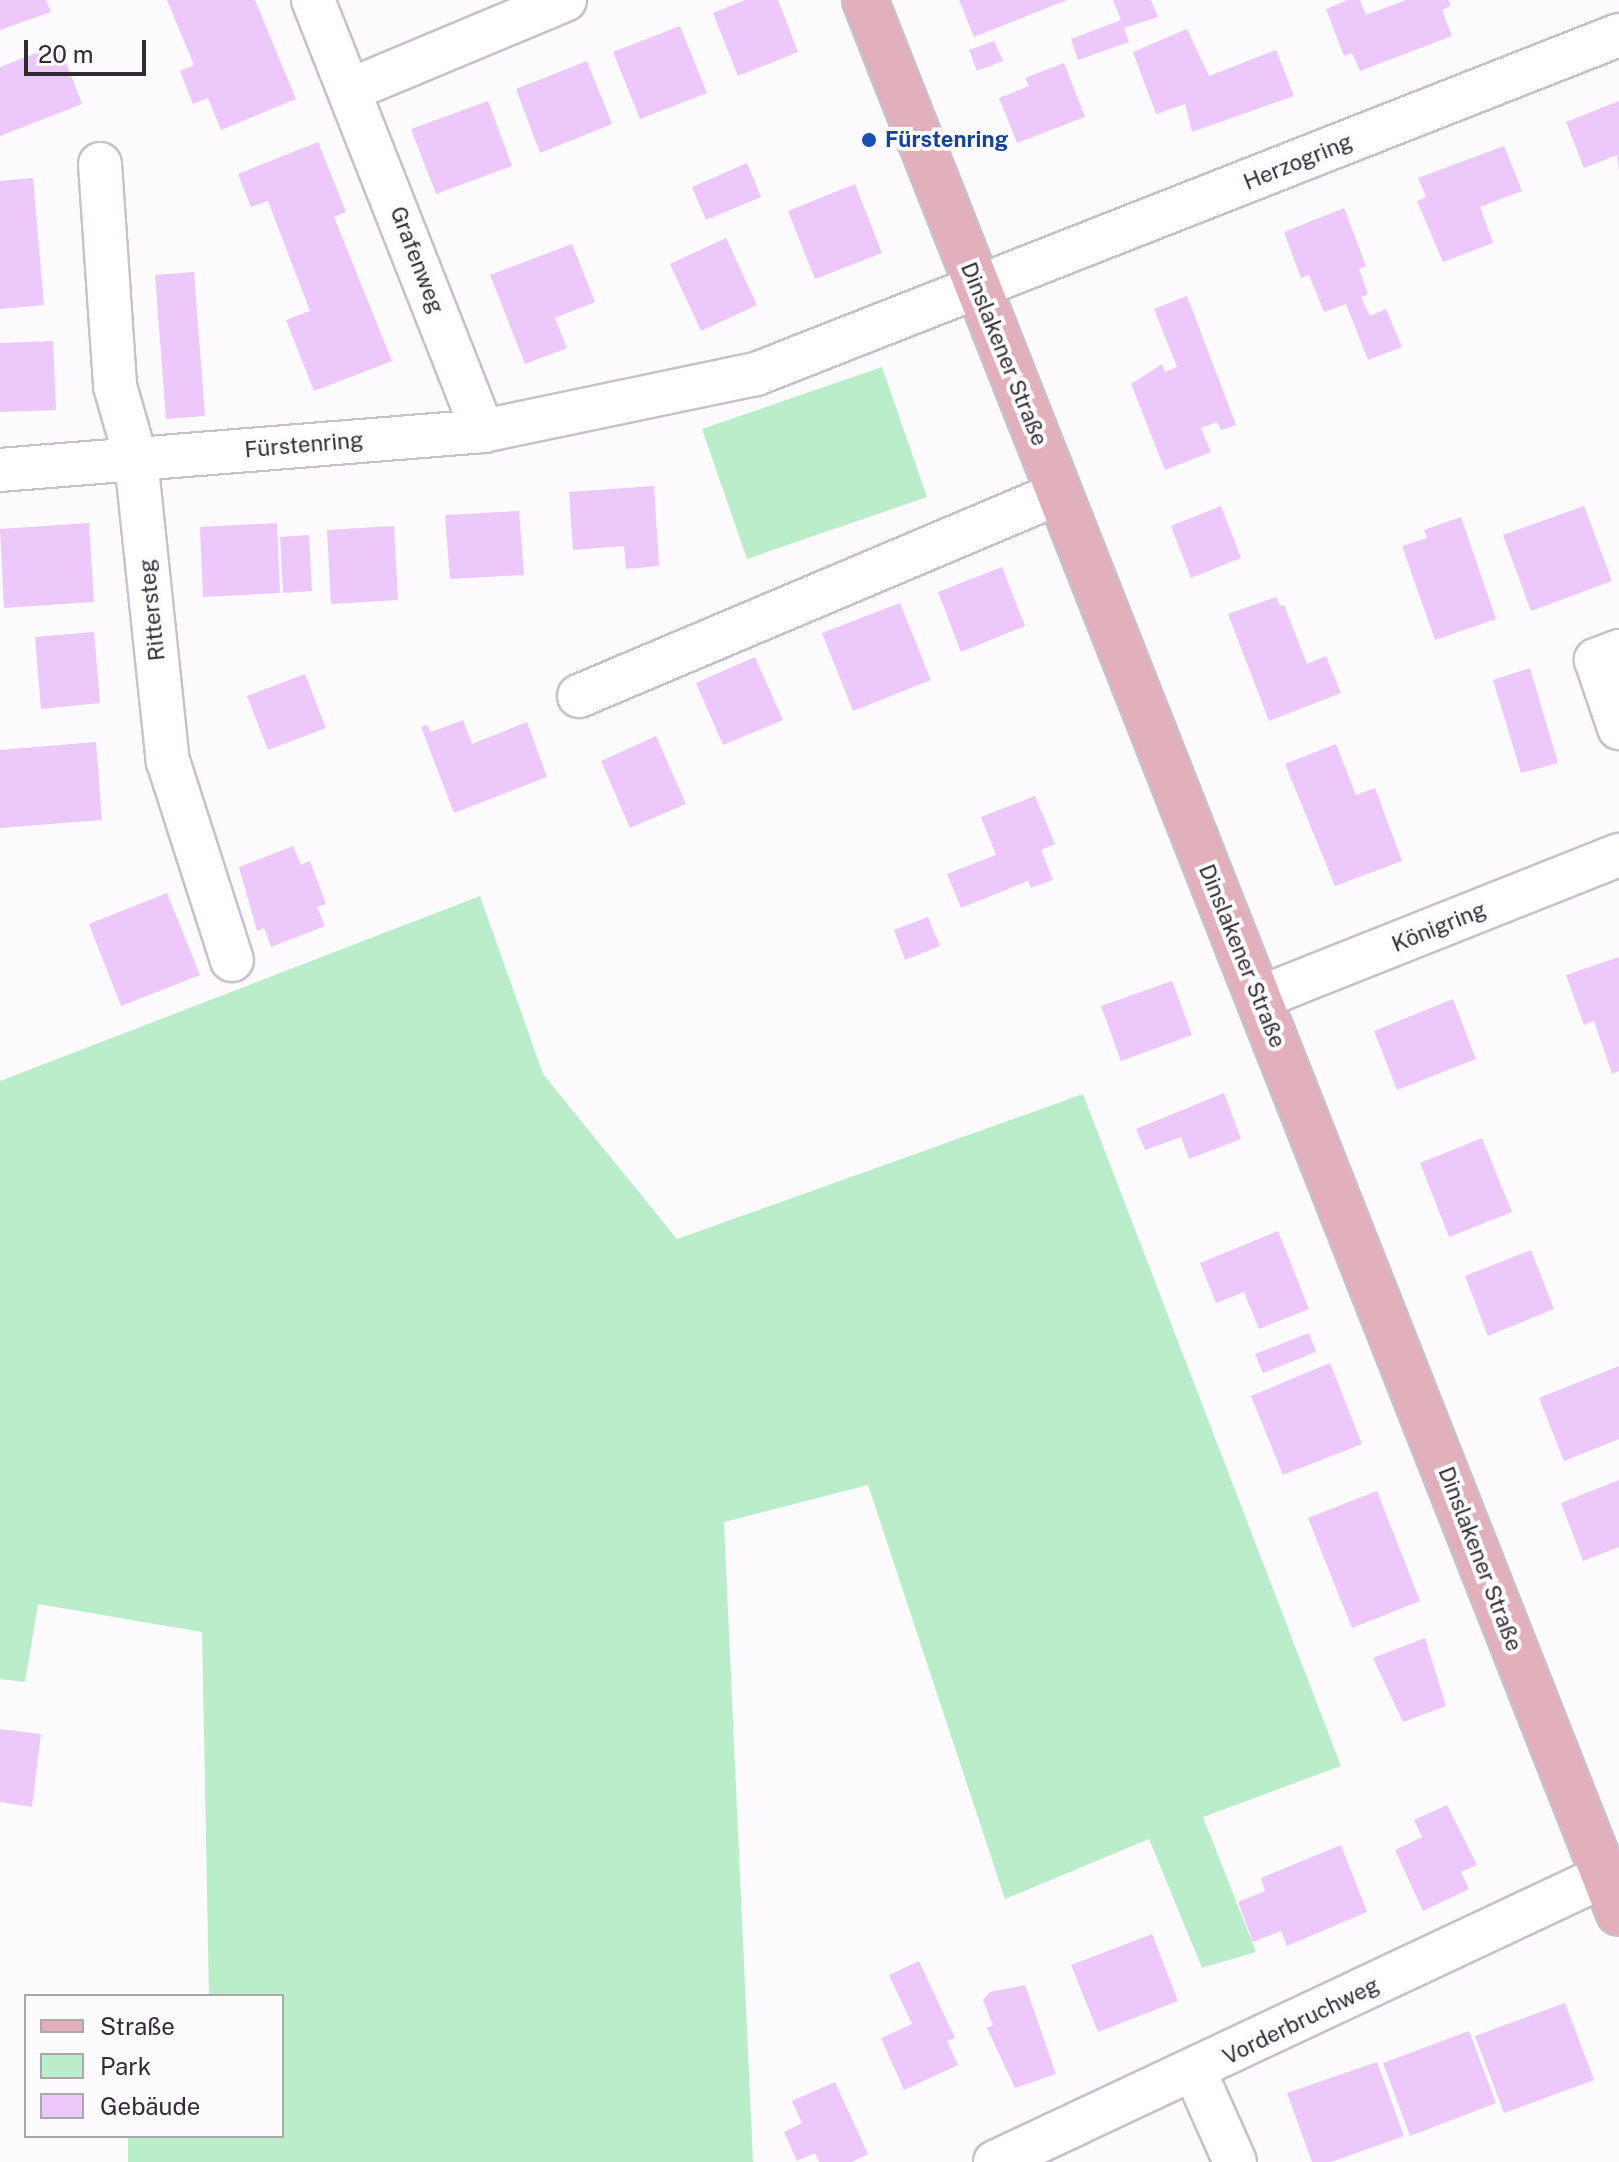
<!DOCTYPE html>
<meta charset="utf-8">
<style>
body{margin:0}
#map{position:relative;width:1619px;height:2162px;overflow:hidden;background:#fdfbfe;font-family:"Public Sans",sans-serif}
div>[style]{position:absolute}
[style*='--x']{left:calc(var(--x)*1px);top:calc(var(--y)*1px);width:calc(var(--w)*1px);rotate:calc(var(--a)*1deg)}
.green>*{inset:0;background:#baeeca}
.building>*{inset:0;background:#ecc8fb}
.roads{filter:drop-shadow(2px 0 #c9bfcd) drop-shadow(-2px 0 #c9bfcd) drop-shadow(0 2px #c9bfcd) drop-shadow(0 -2px #c9bfcd)}
.minor>*{height:42px;margin:-21px;padding:0 21px;transform-origin:21px;border-radius:21px;background:#fff}
.major>*{height:44px;margin:-22px;padding:0 22px;transform-origin:22px;border-radius:22px;background:#e2b0ba}
.dots>*{width:22px;height:22px;translate:-50% -50%;box-sizing:border-box;border:4px solid #fdfbfe;border-radius:50%}
span{translate:-50% -50%;white-space:nowrap;text-align:center;line-height:1.15;-webkit-text-stroke:8px #fdfbfe;paint-order:stroke}
.transit-label{font-size:22px;color:#164399;font-weight:700}
.left{translate:0 -50%;text-align:left}
.street-label{font-size:22px;color:#302c32}
.legend{position:absolute;left:24px;top:1994px;width:260px;height:144px;box-sizing:border-box;background:#fdfbfe;border:2px solid #aba8ac;margin:0;padding:10px 14px;list-style:none;font-size:24px;color:#302c32}
.legend li{display:flex;align-items:center;gap:16px;height:40px}
.legend b{width:40px;border:2px solid #aba8ac}
.scale{position:absolute;left:24px;top:40px;width:122px;height:36px;box-sizing:border-box;border:4px solid #302c32;border-top:0;padding-left:10px;font-size:24px;line-height:28px;white-space:nowrap;color:#302c32;-webkit-text-stroke:6px #fdfbfe;paint-order:stroke}
</style>
<div id="map">
<div class="green">
<i style="clip-path:polygon(882px 367px,927px 497px,747px 559px,702px 429px)"></i>
<i style="clip-path:polygon(480px 896px,543px 1074px,677px 1239px,1083px 1094px,1341px 1766px,1203px 1817px,1256px 1952px,1202px 1968px,1149px 1839px,1005px 1899px,868px 1485px,724px 1522px,753px 2162px,128px 2162px,128px 2136px,282px 2136px,282px 1996px,209px 1996px,202px 1632px,38px 1604px,25px 1682px,0 1679px,0 1081px)"></i>
</div>
<div class="building">
<i style="clip-path:polygon(0 0,46px 0,51px 12px,0 30px)"></i>
<i style="clip-path:polygon(167px 0,255px 0,296px 99px,221px 130px,208px 98px,193px 104px,180px 71px,194px 65px)"></i>
<i style="clip-path:polygon(745px 0,778px 0,798px 52px,738px 76px,713px 13px)"></i>
<i style="clip-path:polygon(959px 0,1067px 0,974px 37px)"></i>
<i style="clip-path:polygon(1113px 0,1151px 0,1158px 17px,1124px 28px,1129px 42px,1078px 60px,1071px 39px,1121px 20px)"></i>
<i style="clip-path:polygon(1348px 0,1360px 0,1366px 15px,1406px 0,1448px 0,1451px 6px,1442px 10px,1452px 36px,1360px 71px,1352px 53px,1344px 56px,1326px 9px)"></i>
<i style="clip-path:polygon(680px 26px,707px 93px,640px 119px,613px 52px)"></i>
<i style="clip-path:polygon(1187px 29px,1209px 76px,1276px 50px,1294px 96px,1192px 132px,1185px 104px,1156px 114px,1133px 52px)"></i>
<i style="clip-path:polygon(994px 41px,1003px 61px,977px 71px,969px 50px)"></i>
<i style="clip-path:polygon(59px 44px,82px 104px,0 136px,0 67px)"></i>
<i style="clip-path:polygon(587px 61px,612px 124px,540px 153px,516px 89px)"></i>
<i style="clip-path:polygon(1064px 63px,1085px 117px,1017px 143px,999px 98px,1029px 86px,1025px 78px)"></i>
<i style="clip-path:polygon(488px 101px,512px 166px,436px 194px,411px 129px)"></i>
<i style="clip-path:polygon(1619px 101px,1619px 172px,1617px 155px,1584px 168px,1566px 122px)"></i>
<i style="clip-path:polygon(318px 142px,346px 212px,334px 217px,392px 361px,314px 391px,286px 320px,310px 311px,268px 201px,251px 207px,238px 174px)"></i>
<i style="clip-path:polygon(1504px 146px,1522px 191px,1480px 207px,1493px 243px,1443px 262px,1417px 201px,1426px 197px,1418px 178px)"></i>
<i style="clip-path:polygon(747px 163px,761px 197px,706px 220px,692px 187px)"></i>
<i style="clip-path:polygon(33px 178px,44px 305px,0 309px,0 181px)"></i>
<i style="clip-path:polygon(855px 184px,882px 253px,815px 279px,788px 211px)"></i>
<i style="clip-path:polygon(1344px 208px,1366px 266px,1359px 269px,1368px 294px,1361px 297px,1370px 316px,1386px 309px,1402px 347px,1368px 360px,1346px 304px,1324px 312px,1309px 275px,1301px 278px,1284px 232px)"></i>
<i style="clip-path:polygon(726px 238px,757px 305px,701px 331px,670px 264px)"></i>
<i style="clip-path:polygon(572px 244px,595px 302px,555px 318px,567px 348px,525px 364px,490px 275px)"></i>
<i style="clip-path:polygon(194px 272px,205px 416px,166px 419px,155px 275px)"></i>
<i style="clip-path:polygon(1187px 296px,1236px 425px,1221px 430px,1217px 422px,1201px 428px,1211px 452px,1165px 470px,1131px 384px,1162px 364px,1165px 372px,1177px 367px,1154px 309px)"></i>
<i style="clip-path:polygon(53px 341px,56px 410px,0 412px,0 343px)"></i>
<i style="clip-path:polygon(654px 486px,659px 566px,626px 569px,624px 546px,573px 550px,569px 492px)"></i>
<i style="clip-path:polygon(1221px 506px,1241px 558px,1191px 578px,1171px 526px)"></i>
<i style="clip-path:polygon(1584px 506px,1612px 581px,1531px 611px,1503px 535px)"></i>
<i style="clip-path:polygon(519px 511px,524px 575px,450px 579px,445px 515px)"></i>
<i style="clip-path:polygon(1461px 517px,1496px 619px,1435px 640px,1402px 546px,1427px 538px,1424px 530px)"></i>
<i style="clip-path:polygon(89px 523px,94px 602px,4px 608px,0 529px)"></i>
<i style="clip-path:polygon(277px 523px,280px 593px,203px 597px,200px 527px)"></i>
<i style="clip-path:polygon(394px 526px,398px 600px,331px 604px,327px 530px)"></i>
<i style="clip-path:polygon(309px 535px,312px 591px,283px 593px,280px 537px)"></i>
<i style="clip-path:polygon(1002px 567px,1025px 626px,961px 652px,938px 592px)"></i>
<i style="clip-path:polygon(1276px 597px,1280px 606px,1284px 605px,1307px 664px,1326px 656px,1341px 693px,1269px 721px,1228px 614px)"></i>
<i style="clip-path:polygon(900px 603px,931px 680px,853px 711px,822px 633px)"></i>
<i style="clip-path:polygon(94px 632px,100px 703px,41px 709px,35px 637px)"></i>
<i style="clip-path:polygon(755px 657px,783px 720px,723px 745px,696px 683px)"></i>
<i style="clip-path:polygon(1530px 668px,1558px 763px,1521px 773px,1493px 680px)"></i>
<i style="clip-path:polygon(305px 674px,326px 728px,268px 750px,247px 696px)"></i>
<i style="clip-path:polygon(463px 720px,472px 744px,527px 722px,547px 777px,454px 813px,421px 727px,427px 725px,431px 732px)"></i>
<i style="clip-path:polygon(656px 736px,686px 804px,630px 828px,601px 761px)"></i>
<i style="clip-path:polygon(96px 742px,102px 820px,0 828px,0 750px)"></i>
<i style="clip-path:polygon(1336px 744px,1356px 795px,1375px 788px,1402px 861px,1335px 886px,1285px 764px)"></i>
<i style="clip-path:polygon(1035px 796px,1055px 844px,1041px 850px,1053px 880px,1031px 888px,1028px 881px,961px 908px,947px 874px,996px 855px,981px 817px)"></i>
<i style="clip-path:polygon(293px 846px,301px 865px,310px 861px,326px 904px,317px 907px,325px 926px,271px 947px,264px 928px,257px 931px,239px 867px)"></i>
<i style="clip-path:polygon(167px 893px,200px 975px,121px 1006px,89px 924px)"></i>
<i style="clip-path:polygon(928px 917px,940px 946px,905px 960px,894px 930px)"></i>
<i style="clip-path:polygon(1619px 957px,1619px 1071px,1612px 1074px,1594px 1021px,1584px 1025px,1566px 975px)"></i>
<i style="clip-path:polygon(1172px 981px,1192px 1035px,1121px 1061px,1101px 1006px)"></i>
<i style="clip-path:polygon(1453px 999px,1476px 1059px,1397px 1090px,1374px 1031px)"></i>
<i style="clip-path:polygon(1224px 1093px,1241px 1139px,1189px 1159px,1181px 1137px,1145px 1150px,1136px 1129px)"></i>
<i style="clip-path:polygon(1482px 1138px,1512px 1212px,1449px 1237px,1420px 1163px)"></i>
<i style="clip-path:polygon(1278px 1231px,1309px 1309px,1259px 1329px,1244px 1292px,1216px 1303px,1200px 1263px)"></i>
<i style="clip-path:polygon(1531px 1250px,1554px 1309px,1488px 1336px,1465px 1276px)"></i>
<i style="clip-path:polygon(1309px 1333px,1316px 1352px,1263px 1373px,1255px 1354px)"></i>
<i style="clip-path:polygon(1330px 1363px,1362px 1444px,1283px 1475px,1251px 1396px)"></i>
<i style="clip-path:polygon(1619px 1366px,1619px 1439px,1564px 1461px,1539px 1398px)"></i>
<i style="clip-path:polygon(1619px 1480px,1619px 1547px,1583px 1561px,1561px 1503px)"></i>
<i style="clip-path:polygon(1377px 1491px,1420px 1601px,1352px 1628px,1308px 1518px)"></i>
<i style="clip-path:polygon(1425px 1638px,1446px 1706px,1403px 1722px,1373px 1658px)"></i>
<i style="clip-path:polygon(0 1729px,41px 1734px,32px 1807px,0 1802px)"></i>
<i style="clip-path:polygon(1447px 1805px,1477px 1865px,1461px 1872px,1469px 1889px,1423px 1911px,1395px 1850px,1422px 1837px,1414px 1820px)"></i>
<i style="clip-path:polygon(1341px 1845px,1367px 1912px,1287px 1946px,1281px 1931px,1253px 1942px,1238px 1902px,1265px 1891px,1261px 1878px)"></i>
<i style="clip-path:polygon(1152px 1934px,1178px 2001px,1098px 2032px,1071px 1965px)"></i>
<i style="clip-path:polygon(919px 1961px,955px 2038px,947px 2041px,958px 2065px,904px 2090px,881px 2038px,912px 2024px,889px 1975px)"></i>
<i style="clip-path:polygon(1025px 1985px,1056px 2074px,1015px 2088px,987px 2028px,993px 2025px,983px 2000px,990px 1992px)"></i>
<i style="clip-path:polygon(1565px 2003px,1594px 2080px,1504px 2113px,1475px 2036px)"></i>
<i style="clip-path:polygon(1469px 2031px,1496px 2103px,1410px 2136px,1383px 2063px)"></i>
<i style="clip-path:polygon(1377px 2062px,1404px 2136px,1331px 2162px,1312px 2162px,1287px 2093px)"></i>
<i style="clip-path:polygon(835px 2082px,868px 2154px,852px 2162px,819px 2162px,815px 2153px,797px 2161px,784px 2132px,802px 2123px,792px 2101px)"></i>
</div>
<div class="roads">
<div class="minor">
<i style="--x:313;--y:0;--w:463;--a:68.5"></i>
<i style="--x:352;--y:89;--w:231;--a:-22.7"></i>
<i style="--x:100;--y:164;--w:223;--a:86.1"></i>
<i style="--x:115;--y:386;--w:76;--a:74"></i>
<i style="--x:136;--y:459;--w:304;--a:84"></i>
<i style="--x:168;--y:761;--w:209;--a:72.2"></i>
<i style="--x:0;--y:470;--w:485;--a:-4.6"></i>
<i style="--x:483;--y:431;--w:279;--a:-11.8"></i>
<i style="--x:756;--y:374;--w:927;--a:-21.45"></i>
<i style="--x:1619;--y:651;--w:25;--a:159"></i>
<i style="--x:1596;--y:660;--w:72;--a:71.3"></i>
<i style="--x:579;--y:696;--w:521;--a:-22.92"></i>
<i style="--x:1259;--y:998;--w:387;--a:-21.7"></i>
<i style="--x:1195;--y:2072;--w:98;--a:66"></i>
<i style="--x:995;--y:2162;--w:673;--a:-25.16"></i>
</div>
<div class="major">
<i style="--x:865;--y:0;--w:2056;--a:68.49"></i>
</div>
</div>
<div class="dots">
<i style="left:869px;top:140px;background:#1a4fb4"></i>
</div>
<div class="transit-label">
<span class="left" style="left:885px;top:140px">Fürstenring</span>
</div>
<div class="street-label">
<span style="left:1298px;top:162px;rotate:-22deg">Herzogring</span>
<span style="left:417px;top:260px;rotate:69deg">Grafenweg</span>
<span style="left:1004px;top:354px;rotate:68deg">Dinslakener Straße</span>
<span style="left:304px;top:445px;rotate:-5deg">Fürstenring</span>
<span style="left:152px;top:610px;rotate:-96deg">Rittersteg</span>
<span style="left:1439px;top:927px;rotate:-22deg">Königring</span>
<span style="left:1242px;top:956px;rotate:68deg">Dinslakener Straße</span>
<span style="left:1480px;top:1559px;rotate:69deg">Dinslakener Straße</span>
<span style="left:1301px;top:2021px;rotate:-26deg">Vorderbruchweg</span>
</div>
<ul class="legend">
<li><b style="height:10px;background:#e2b0ba"></b>Straße</li>
<li><b style="height:22px;background:#baeeca"></b>Park</li>
<li><b style="height:22px;background:#ecc8fb"></b>Gebäude</li>
</ul>
<div class="scale">20 m</div>
</div>
